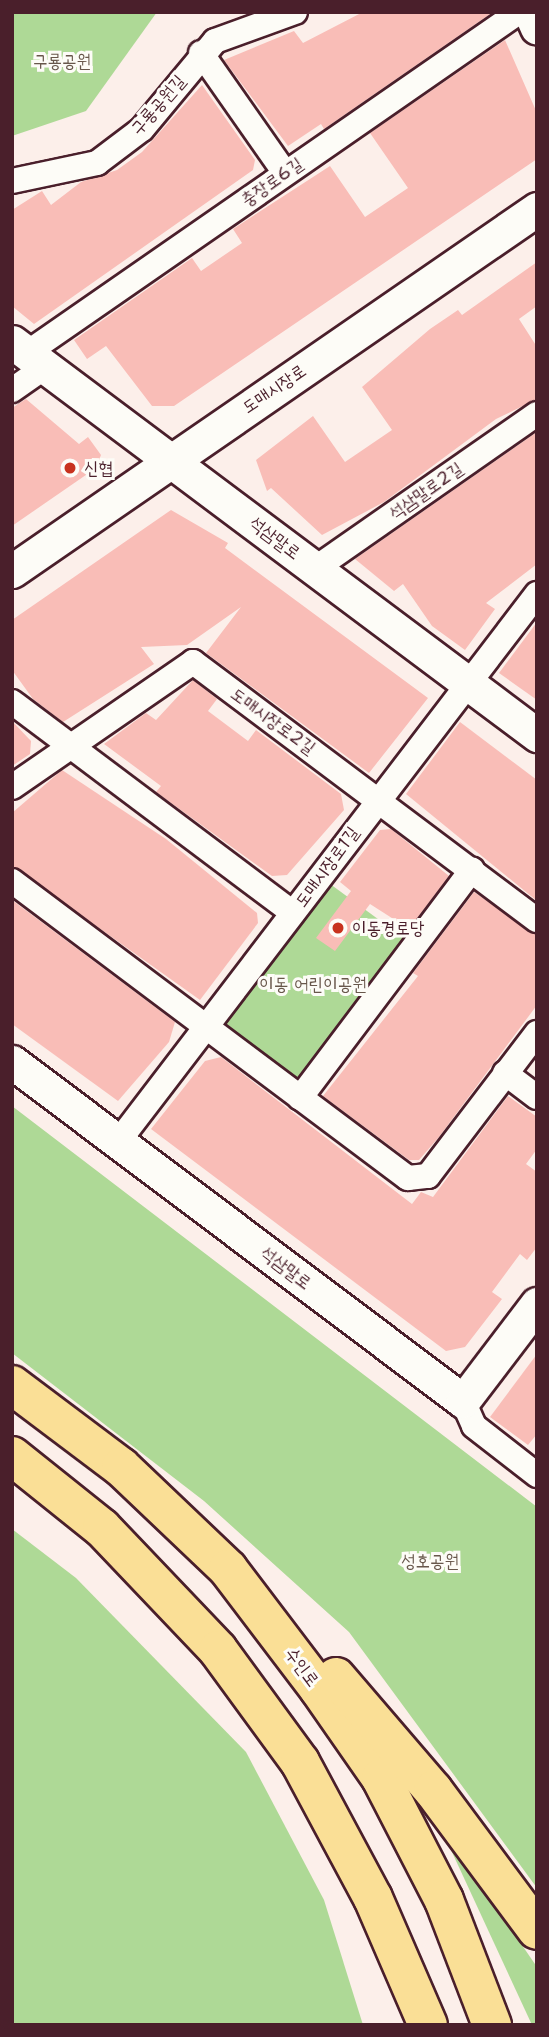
<!DOCTYPE html>
<meta charset="utf-8">
<style>
body{margin:0}
#map{position:relative;width:549px;height:2037px;overflow:hidden;background:#fcefea;font-family:"Shantell Sans","Poor Story",sans-serif}
div>[style]{position:absolute}
[style*='--x']{left:calc(var(--x)*1px);top:calc(var(--y)*1px);width:calc(var(--w)*1px);rotate:calc(var(--a)*1deg)}
.green>*{inset:0;background:#aed996}
.building>*{inset:0;background:#f9bdb7}
.roads{filter:drop-shadow(2px 0 #4a1f2b) drop-shadow(-2px 0 #4a1f2b) drop-shadow(0 2px #4a1f2b) drop-shadow(0 -2px #4a1f2b)}
.street>*{height:24px;margin:-12px;padding:0 12px;transform-origin:12px;border-radius:12px;background:#fdfcf7}
.secondary>*{height:33px;margin:-16.5px;padding:0 16.5px;transform-origin:16.5px;border-radius:16.5px;background:#fdfcf7}
.highway>*{height:38px;margin:-19px;padding:0 19px;transform-origin:19px;border-radius:19px;background:#fadf96}
.dots>*{width:19px;height:19px;translate:-50% -50%;box-sizing:border-box;border:4px solid #fdfcf7;border-radius:50%}
span{translate:-50% -50%;white-space:nowrap;text-align:center;line-height:1.15;-webkit-text-stroke:6px #fdfcf7;paint-order:stroke}
.park-label{font-size:18px;color:#68574b}
.street-label{font-size:18px;color:#4a1f2b}
.poi-label{font-size:18px;color:#4a1f2b}
.left{translate:0 -50%;text-align:left}
.frame{position:absolute;inset:0;border:14px solid #4a1f2b;pointer-events:none}
</style>
<div id="map">
<div class="green">
<i style="clip-path:polygon(12px 12px,157px 12px,86px 111px,12px 136px)"></i>
<i style="clip-path:polygon(326px 881px,408px 941px,308px 1077px,293px 1079px,228px 1032px,226px 1016px)"></i>
<i style="clip-path:polygon(12px 1106px,537px 1507px,537px 1888px,349px 1632px,204px 1501px,12px 1353px)"></i>
<i style="clip-path:polygon(12px 1529px,76px 1578px,246px 1752px,324px 1900px,363px 2025px,12px 2025px)"></i>
<i style="clip-path:polygon(439px 1824px,537px 1967px,537px 2025px,532px 2025px)"></i>
</div>
<div class="building">
<i style="clip-path:polygon(363px 12px,493px 12px,324px 129px,321px 124px,288px 146px,224px 60px,294px 31px,303px 43px)"></i>
<i style="clip-path:polygon(505px 40px,537px 113px,537px 159px,174px 406px,152px 406px,106px 346px,87px 359px,74px 340px,192px 258px,201px 271px,242px 243px,233px 229px,330px 166px,365px 217px,408px 188px,370px 133px)"></i>
<i style="clip-path:polygon(202px 85px,255px 160px,253px 170px,34px 324px,12px 306px,12px 210px,42px 191px,51px 205px,81px 182px,117px 170px,142px 152px)"></i>
<i style="clip-path:polygon(537px 262px,537px 306px,519px 319px,537px 347px,537px 399px,496px 419px,384px 502px,322px 535px,271px 488px,267px 491px,256px 460px,313px 416px,345px 462px,392px 430px,362px 387px,430px 329px,458px 310px,462px 315px)"></i>
<i style="clip-path:polygon(26px 399px,79px 444px,88px 437px,101px 455px,96px 468px,12px 526px,12px 408px)"></i>
<i style="clip-path:polygon(537px 432px,537px 564px,486px 603px,495px 609px,465px 650px,432px 626px,403px 584px,394px 591px,355px 559px)"></i>
<i style="clip-path:polygon(171px 510px,228px 543px,225px 548px,428px 698px,369px 773px,206px 653px,241px 607px,187px 645px,141px 647px,154px 664px,63px 722px,33px 699px,12px 670px,12px 620px)"></i>
<i style="clip-path:polygon(537px 622px,537px 700px,499px 673px)"></i>
<i style="clip-path:polygon(193px 680px,217px 699px,208px 711px,248px 741px,256px 730px,341px 794px,344px 810px,287px 875px,272px 876px,156px 792px,161px 786px,104px 744px,146px 713px,156px 720px)"></i>
<i style="clip-path:polygon(12px 721px,31px 741px,30px 754px,12px 766px)"></i>
<i style="clip-path:polygon(460px 722px,537px 780px,537px 901px,406px 794px)"></i>
<i style="clip-path:polygon(62px 770px,166px 839px,257px 913px,258px 923px,200px 1000px,12px 866px,12px 813px)"></i>
<i style="clip-path:polygon(391px 829px,449px 876px,409px 929px,370px 904px,335px 951px,316px 938px,351px 891px,340px 882px,380px 830px)"></i>
<i style="clip-path:polygon(474px 892px,537px 935px,537px 1005px,439px 1137px,419px 1160px,409px 1160px,323px 1096px,418px 976px,413px 973px)"></i>
<i style="clip-path:polygon(12px 900px,175px 1022px,169px 1042px,118px 1101px,12px 1024px)"></i>
<i style="clip-path:polygon(221px 1057px,412px 1204px,421px 1192px,433px 1197px,508px 1096px,537px 1117px,537px 1149px,526px 1164px,537px 1172px,537px 1247px,527px 1260px,520px 1254px,492px 1292px,502px 1299px,465px 1347px,446px 1351px,151px 1129px,205px 1061px)"></i>
<i style="clip-path:polygon(537px 1354px,537px 1434px,528px 1445px,490px 1417px)"></i>
</div>
<div class="roads">
<div class="street">
<i style="--x:201;--y:53;--w:146;--a:55"></i>
<i style="--x:12;--y:181;--w:87;--a:-12"></i>
<i style="--x:97;--y:163;--w:56;--a:-37.1"></i>
<i style="--x:142;--y:129;--w:114;--a:-50.3"></i>
<i style="--x:215;--y:41;--w:85;--a:-19.9"></i>
<i style="--x:27;--y:353;--w:599;--a:-34.73"></i>
<i style="--x:12;--y:390;--w:40;--a:-34.9"></i>
<i style="--x:316;--y:568;--w:269;--a:-34.9"></i>
<i style="--x:12;--y:702;--w:351;--a:36.9"></i>
<i style="--x:12;--y:787;--w:220;--a:-34.6"></i>
<i style="--x:193;--y:662;--w:430;--a:36.9"></i>
<i style="--x:12;--y:881;--w:495;--a:36.9"></i>
<i style="--x:408;--y:1178;--w:20;--a:-6"></i>
<i style="--x:428;--y:1176;--w:180;--a:-52.7"></i>
<i style="--x:505;--y:1073;--w:40;--a:37"></i>
<i style="--x:300;--y:1098;--w:286;--a:-53"></i>
<i style="--x:118;--y:1142;--w:690;--a:-52.6"></i>
<i style="--x:463;--y:1401;--w:27;--a:66"></i>
<i style="--x:474;--y:1426;--w:80;--a:37.9"></i>
</div>
<div class="secondary">
<i style="--x:530;--y:12;--w:17;--a:66"></i>
<i style="--x:12;--y:342;--w:656;--a:36.82"></i>
<i style="--x:12;--y:571;--w:638;--a:-34.59"></i>
<i style="--x:12;--y:1062;--w:564;--a:36.93"></i>
<i style="--x:463;--y:1401;--w:122;--a:-52.7"></i>
</div>
<div class="highway">
<i style="--x:12;--y:1385;--w:136;--a:37"></i>
<i style="--x:121;--y:1467;--w:148;--a:43.6"></i>
<i style="--x:228;--y:1569;--w:151;--a:52.8"></i>
<i style="--x:319;--y:1689;--w:108;--a:55.1"></i>
<i style="--x:381;--y:1778;--w:137;--a:62.7"></i>
<i style="--x:444;--y:1900;--w:134;--a:69"></i>
<i style="--x:12;--y:1456;--w:115;--a:38.7"></i>
<i style="--x:102;--y:1528;--w:168;--a:46.4"></i>
<i style="--x:218;--y:1650;--w:139;--a:53.8"></i>
<i style="--x:300;--y:1762;--w:154;--a:61.8"></i>
<i style="--x:373;--y:1898;--w:138;--a:66.6"></i>
<i style="--x:336;--y:1677;--w:149;--a:49.4"></i>
<i style="--x:433;--y:1790;--w:174;--a:53.4"></i>
</div>
</div>
<div class="dots">
<i style="left:70px;top:468px;background:#c8321e"></i>
<i style="left:338px;top:928px;background:#c8321e"></i>
</div>
<div class="park-label">
<span style="left:62px;top:61px">구룡공원</span>
<span style="left:313px;top:984px">이동 어린이공원</span>
<span style="left:430px;top:1561px">성호공원</span>
</div>
<div class="street-label">
<span style="left:158px;top:105px;rotate:-49deg">구룡공원길</span>
<span style="left:272px;top:182px;rotate:-35deg">충장로6길</span>
<span style="left:274px;top:389px;rotate:-34deg">도매시장로</span>
<span style="left:426px;top:491px;rotate:-35deg">석삼말로2길</span>
<span style="left:275px;top:538px;rotate:37deg">석삼말로</span>
<span style="left:273px;top:721px;rotate:36deg">도매시장로2길</span>
<span style="left:327px;top:867px;rotate:-54deg">도매시장로1길</span>
<span style="left:286px;top:1268px;rotate:37deg">석삼말로</span>
<span style="left:302px;top:1667px;rotate:53deg">수인로</span>
</div>
<div class="poi-label">
<span class="left" style="left:84px;top:468px">신협</span>
<span class="left" style="left:352px;top:928px">이동경로당</span>
</div>
<div class="frame"></div>
</div>
